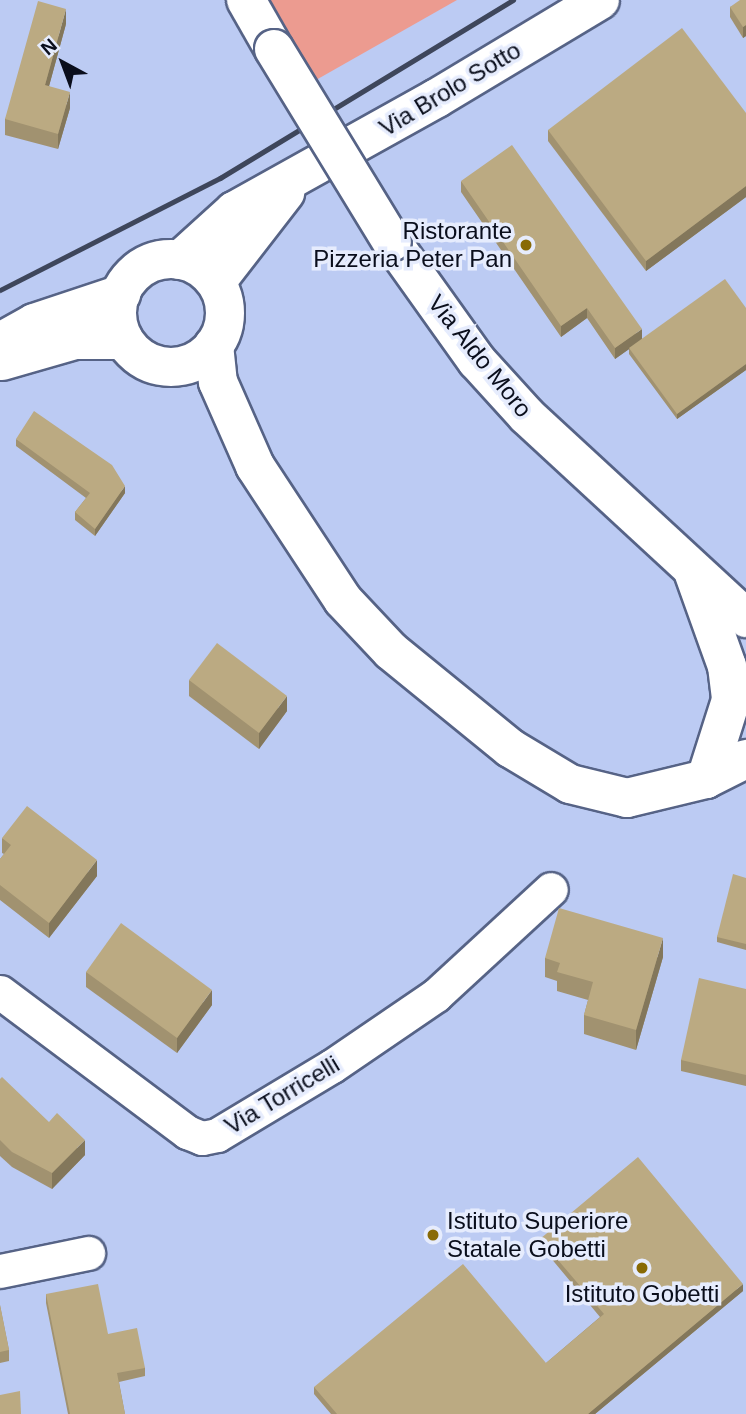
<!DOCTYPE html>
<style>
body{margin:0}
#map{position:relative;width:746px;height:1414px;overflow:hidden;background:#bccbf3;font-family:Helvetica,sans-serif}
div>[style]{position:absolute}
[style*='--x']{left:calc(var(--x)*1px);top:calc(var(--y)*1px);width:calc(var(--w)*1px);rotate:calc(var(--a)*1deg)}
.green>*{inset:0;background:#ec9b90}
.roads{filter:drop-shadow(2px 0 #566386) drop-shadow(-2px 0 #566386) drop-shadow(0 2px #566386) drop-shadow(0 -2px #566386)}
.street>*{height:33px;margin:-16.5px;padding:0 16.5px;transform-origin:16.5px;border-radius:16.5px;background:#fff}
.secondary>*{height:38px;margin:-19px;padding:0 19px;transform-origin:19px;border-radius:19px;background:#fff}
.secondary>.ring{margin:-19px;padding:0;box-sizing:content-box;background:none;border:38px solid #fff;border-radius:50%}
.rail>*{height:5px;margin:-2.5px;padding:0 2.5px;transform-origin:2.5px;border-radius:2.5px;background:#3e465b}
.bridges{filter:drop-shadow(2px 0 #566386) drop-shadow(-2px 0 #566386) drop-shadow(0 2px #566386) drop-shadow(0 -2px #566386)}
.secondary-bridge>*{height:38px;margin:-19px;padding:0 19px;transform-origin:19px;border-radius:19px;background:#fff}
.wall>*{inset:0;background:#a19270}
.shaded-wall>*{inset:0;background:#83775b}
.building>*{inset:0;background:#bbaa82}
.dots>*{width:19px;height:19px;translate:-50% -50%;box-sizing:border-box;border:4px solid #e6ecfd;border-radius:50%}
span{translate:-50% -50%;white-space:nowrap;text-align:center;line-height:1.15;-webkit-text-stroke:7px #e6ecfd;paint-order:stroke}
.street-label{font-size:24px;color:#0a0e1c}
.poi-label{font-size:24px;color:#0a0e1c}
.right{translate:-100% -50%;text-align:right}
.left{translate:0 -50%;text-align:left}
.north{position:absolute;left:28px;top:28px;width:70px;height:70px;-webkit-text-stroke:5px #e6ecfd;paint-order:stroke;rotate:319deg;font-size:19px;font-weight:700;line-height:28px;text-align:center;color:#0a0e1c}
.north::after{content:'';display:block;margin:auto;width:24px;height:32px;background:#0a0e1c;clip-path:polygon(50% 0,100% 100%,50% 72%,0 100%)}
</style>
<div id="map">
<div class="green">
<i style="clip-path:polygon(268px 0,457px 0,316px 80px)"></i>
</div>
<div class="roads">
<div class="street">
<i style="--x:0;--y:992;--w:234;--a:36.8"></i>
<i style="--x:187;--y:1132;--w:16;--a:22"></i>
<i style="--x:202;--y:1138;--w:15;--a:-11"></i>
<i style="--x:217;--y:1135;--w:134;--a:-31"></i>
<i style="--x:332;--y:1066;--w:126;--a:-34.3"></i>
<i style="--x:436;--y:995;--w:156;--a:-42.7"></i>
<i style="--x:0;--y:1271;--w:90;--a:-11.6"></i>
</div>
<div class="secondary">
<i style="--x:246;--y:0;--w:56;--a:60.3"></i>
<i style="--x:392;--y:242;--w:146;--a:54.5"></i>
<i style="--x:477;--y:361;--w:74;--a:47.7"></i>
<i style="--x:527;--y:416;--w:298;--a:42.7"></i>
<i class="ring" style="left:117px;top:259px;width:70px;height:70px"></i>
<i style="--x:180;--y:260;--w:73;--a:-42.2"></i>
<i style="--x:234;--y:211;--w:232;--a:-29.1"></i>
<i style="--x:437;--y:98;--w:190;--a:-31"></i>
<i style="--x:216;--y:282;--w:113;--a:-52.2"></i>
<i style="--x:0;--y:342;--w:39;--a:-29"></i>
<i style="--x:34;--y:323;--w:92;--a:-18.4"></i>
<i style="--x:214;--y:345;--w:37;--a:84"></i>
<i style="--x:218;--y:382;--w:92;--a:66.2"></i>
<i style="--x:255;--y:466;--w:160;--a:56.7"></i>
<i style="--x:343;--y:600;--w:70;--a:46.7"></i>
<i style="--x:391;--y:651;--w:154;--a:39.2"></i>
<i style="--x:510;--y:748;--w:70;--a:31"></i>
<i style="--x:570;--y:784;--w:59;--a:13.8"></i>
<i style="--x:627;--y:798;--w:81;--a:-13.5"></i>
<i style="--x:706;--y:779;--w:45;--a:-26.6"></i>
<i style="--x:2;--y:361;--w:76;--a:-16"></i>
<i style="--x:75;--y:340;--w:49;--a:0"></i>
<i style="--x:694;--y:574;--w:98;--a:70.3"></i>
<i style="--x:727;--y:666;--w:34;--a:83"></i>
<i style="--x:731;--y:700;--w:83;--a:107.6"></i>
</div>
</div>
<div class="rail">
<i style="--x:0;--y:290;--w:247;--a:-27"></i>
<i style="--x:220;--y:178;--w:343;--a:-31.3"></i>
</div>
<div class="bridges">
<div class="secondary-bridge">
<i style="--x:274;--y:49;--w:226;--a:58.6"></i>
</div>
</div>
<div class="wall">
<i style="clip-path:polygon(746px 0,746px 36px,743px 38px,730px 17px,730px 7px)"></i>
<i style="clip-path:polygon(66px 24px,49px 86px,70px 108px,58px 149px,5px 135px,5px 119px)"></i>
<i style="clip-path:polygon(746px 113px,746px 197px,646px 271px,548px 141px,548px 130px)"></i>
<i style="clip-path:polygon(461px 181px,642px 339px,746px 308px,746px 370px,677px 419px,629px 354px,629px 349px,615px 359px,587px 318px,561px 337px,461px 192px)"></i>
<i style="clip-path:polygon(16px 439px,125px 493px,95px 536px,75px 520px,75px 512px,86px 498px,16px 446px)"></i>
<i style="clip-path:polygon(189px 680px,287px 711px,259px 749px,189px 696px)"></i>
<i style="clip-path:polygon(2px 838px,97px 876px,49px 938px,0 900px,0 859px,4px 854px,2px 853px)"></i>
<i style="clip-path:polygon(746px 878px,746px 950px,717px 942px,717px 937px)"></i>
<i style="clip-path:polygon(663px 957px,636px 1050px,584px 1034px,584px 1015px,588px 1000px,557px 991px,557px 981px,545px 977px,545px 958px)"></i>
<i style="clip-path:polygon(86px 972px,212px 1005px,177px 1053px,86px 987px)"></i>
<i style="clip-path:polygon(746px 989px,746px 1086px,681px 1071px,681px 1060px)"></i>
<i style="clip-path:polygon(0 1079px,85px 1155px,52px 1189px,12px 1167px,0 1156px)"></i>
<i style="clip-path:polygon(540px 1239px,743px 1291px,595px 1414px,331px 1414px,314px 1394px,314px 1387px,546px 1363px,600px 1317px,540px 1245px)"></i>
<i style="clip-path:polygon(46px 1294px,108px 1334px,145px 1368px,145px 1376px,119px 1382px,125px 1414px,68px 1414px,46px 1303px)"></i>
<i style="clip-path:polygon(0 1305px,9px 1350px,9px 1361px,0 1363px)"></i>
</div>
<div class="shaded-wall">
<i style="clip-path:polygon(66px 9px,66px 24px,45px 101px,45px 85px)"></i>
<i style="clip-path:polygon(746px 25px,746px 36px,743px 38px,743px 27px)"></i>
<i style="clip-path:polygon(70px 92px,70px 108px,58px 149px,58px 134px)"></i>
<i style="clip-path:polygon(746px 186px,746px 197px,646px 271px,646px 261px)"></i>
<i style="clip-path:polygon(587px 308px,587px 318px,561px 337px,561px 326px)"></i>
<i style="clip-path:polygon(642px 329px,642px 340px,615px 359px,615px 348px)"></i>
<i style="clip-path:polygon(746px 364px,746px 370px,677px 419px,677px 414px)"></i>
<i style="clip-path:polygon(125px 486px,125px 493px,95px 536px,95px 529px)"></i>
<i style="clip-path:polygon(287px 696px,287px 711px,259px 749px,259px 733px)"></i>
<i style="clip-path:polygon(97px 860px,97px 876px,49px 938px,49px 923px)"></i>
<i style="clip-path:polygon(663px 938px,663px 957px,636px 1050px,636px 1030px)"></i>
<i style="clip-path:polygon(212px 990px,212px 1005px,177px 1053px,177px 1038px)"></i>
<i style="clip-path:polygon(85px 1140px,85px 1155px,52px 1189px,52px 1173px)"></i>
<i style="clip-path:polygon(743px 1284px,743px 1291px,595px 1414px,588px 1414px)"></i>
</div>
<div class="building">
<i style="clip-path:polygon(740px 0,746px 0,746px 25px,743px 27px,730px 7px)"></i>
<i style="clip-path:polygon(38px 1px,66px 9px,45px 85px,70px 92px,58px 134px,5px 119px)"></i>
<i style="clip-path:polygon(682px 28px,746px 113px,746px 186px,646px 261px,548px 130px)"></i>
<i style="clip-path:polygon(512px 145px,642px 329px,615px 348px,587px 308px,561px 326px,461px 181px)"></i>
<i style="clip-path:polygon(725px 279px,746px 308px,746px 364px,677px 414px,629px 348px)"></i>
<i style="clip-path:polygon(34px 411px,112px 465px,125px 486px,95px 529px,75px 512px,90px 493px,16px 439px)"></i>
<i style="clip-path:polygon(217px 643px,287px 696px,259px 733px,189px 680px)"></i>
<i style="clip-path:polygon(27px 806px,97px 860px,49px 923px,0 885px,0 859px,11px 845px,2px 838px)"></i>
<i style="clip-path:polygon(733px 874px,746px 878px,746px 944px,717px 937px)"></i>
<i style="clip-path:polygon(559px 908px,663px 938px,636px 1030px,584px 1015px,593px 982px,557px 972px,560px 963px,545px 958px)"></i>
<i style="clip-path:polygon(121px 923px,212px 990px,177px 1038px,86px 972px)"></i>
<i style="clip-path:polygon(699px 978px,746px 989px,746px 1075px,681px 1060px)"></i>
<i style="clip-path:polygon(2px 1077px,49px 1122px,57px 1113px,85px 1140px,52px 1173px,12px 1152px,0 1140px,0 1079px)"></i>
<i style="clip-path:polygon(638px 1157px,743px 1284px,588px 1414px,337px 1414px,314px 1387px,463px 1264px,546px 1363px,604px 1314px,540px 1239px)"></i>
<i style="clip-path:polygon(98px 1284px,108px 1334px,137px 1328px,145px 1368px,117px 1373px,125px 1414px,70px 1414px,46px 1294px)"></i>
<i style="clip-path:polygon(0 1305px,9px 1350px,0 1352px)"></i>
<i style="clip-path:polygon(20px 1391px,21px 1414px,0 1414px,0 1395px)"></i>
</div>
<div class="dots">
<i style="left:526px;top:245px;background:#886a06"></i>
<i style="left:433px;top:1235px;background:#886a06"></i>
<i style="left:642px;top:1268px;background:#886a06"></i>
</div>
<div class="street-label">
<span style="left:450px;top:89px;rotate:-31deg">Via Brolo Sotto</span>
<span style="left:480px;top:356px;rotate:51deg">Via Aldo Moro</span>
<span style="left:282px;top:1095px;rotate:-31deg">Via Torricelli</span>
</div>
<div class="poi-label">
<span class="right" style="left:512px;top:245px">Ristorante<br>Pizzeria Peter Pan</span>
<span class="left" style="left:447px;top:1235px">Istituto Superiore<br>Statale Gobetti</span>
<span style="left:642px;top:1294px">Istituto Gobetti</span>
</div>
<div class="north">N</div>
</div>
